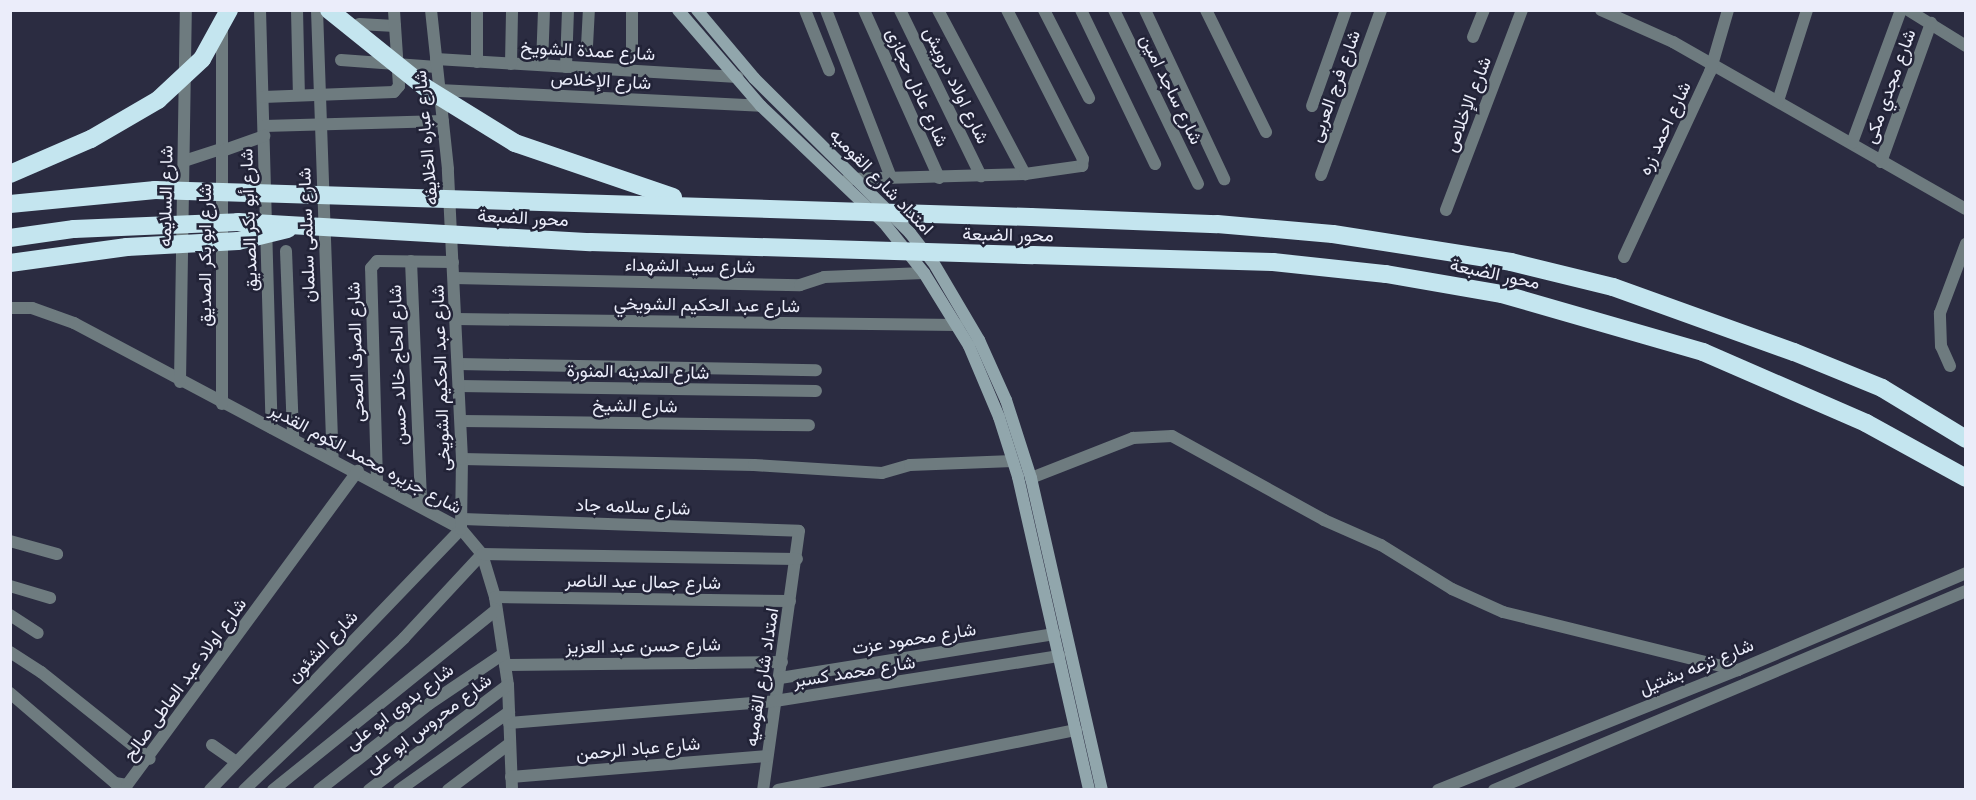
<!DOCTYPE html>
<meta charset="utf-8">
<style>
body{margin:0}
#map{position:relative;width:1976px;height:800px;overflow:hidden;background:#2b2c41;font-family:"Noto Serif",Vazirmatn,serif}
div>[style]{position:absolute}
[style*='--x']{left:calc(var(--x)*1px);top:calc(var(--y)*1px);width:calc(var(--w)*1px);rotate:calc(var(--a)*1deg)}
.street>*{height:12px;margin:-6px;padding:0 6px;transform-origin:6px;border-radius:6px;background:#6e7b7f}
.secondary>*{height:12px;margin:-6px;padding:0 6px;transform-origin:6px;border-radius:6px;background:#91a6ac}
.highway>*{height:18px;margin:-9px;padding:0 9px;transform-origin:9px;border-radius:9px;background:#c4e5ef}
.highway-bridge>*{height:18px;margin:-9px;padding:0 9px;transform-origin:9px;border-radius:9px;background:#c4e5ef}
span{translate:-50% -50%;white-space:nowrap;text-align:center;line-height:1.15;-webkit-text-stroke:5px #222337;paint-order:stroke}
.street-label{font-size:18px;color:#ebedfa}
.frame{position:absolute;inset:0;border:12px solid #ebedfa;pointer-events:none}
</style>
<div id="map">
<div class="street">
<i style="--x:260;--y:10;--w:418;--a:88.4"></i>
<i style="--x:297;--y:10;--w:85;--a:88.7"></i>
<i style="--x:317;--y:10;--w:448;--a:88"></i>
<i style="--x:805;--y:10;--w:65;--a:68.2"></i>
<i style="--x:826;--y:10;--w:180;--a:68.8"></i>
<i style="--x:864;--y:10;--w:184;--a:65.9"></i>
<i style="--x:900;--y:10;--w:185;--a:64"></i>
<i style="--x:938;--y:10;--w:186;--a:62.1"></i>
<i style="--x:1044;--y:10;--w:99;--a:62.9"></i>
<i style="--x:1081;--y:10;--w:171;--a:64.3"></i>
<i style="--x:1114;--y:10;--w:193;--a:64.2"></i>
<i style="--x:1145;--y:10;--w:187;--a:64.9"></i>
<i style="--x:1206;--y:10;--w:136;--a:63.8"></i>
<i style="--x:1601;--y:10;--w:79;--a:24"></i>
<i style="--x:1673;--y:42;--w:337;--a:29.7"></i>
<i style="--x:1908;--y:10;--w:68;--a:31.8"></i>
<i style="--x:359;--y:24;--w:36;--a:3"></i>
<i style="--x:1473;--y:37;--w:29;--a:-68"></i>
<i style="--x:587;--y:46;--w:36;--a:-87"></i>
<i style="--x:632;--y:53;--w:43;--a:-90"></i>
<i style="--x:436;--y:59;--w:302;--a:3.4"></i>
<i style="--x:341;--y:60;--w:96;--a:4.2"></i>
<i style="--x:477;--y:62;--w:52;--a:-90"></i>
<i style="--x:511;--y:64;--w:54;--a:-88.9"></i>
<i style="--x:542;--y:65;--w:55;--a:-87.9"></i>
<i style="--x:566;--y:67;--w:57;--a:-88"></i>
<i style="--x:439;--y:90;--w:322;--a:2.8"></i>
<i style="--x:263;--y:97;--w:131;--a:-2.2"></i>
<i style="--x:394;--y:92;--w:8;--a:-50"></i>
<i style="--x:399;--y:86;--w:76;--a:-93.8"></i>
<i style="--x:1778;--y:101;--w:96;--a:-72.3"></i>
<i style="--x:1312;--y:106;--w:102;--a:-70.5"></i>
<i style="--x:264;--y:126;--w:179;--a:-1.6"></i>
<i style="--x:1852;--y:143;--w:142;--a:-69.8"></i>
<i style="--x:184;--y:161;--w:40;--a:-18"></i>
<i style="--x:222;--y:149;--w:122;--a:-90"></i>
<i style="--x:1881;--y:162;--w:148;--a:-70.2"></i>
<i style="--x:1321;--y:175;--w:176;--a:-70"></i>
<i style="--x:848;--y:179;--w:177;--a:-1.6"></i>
<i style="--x:1025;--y:174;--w:58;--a:-8"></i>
<i style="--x:1082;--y:166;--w:7;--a:-82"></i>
<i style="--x:1083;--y:159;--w:167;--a:-117"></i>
<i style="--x:1446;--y:210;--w:214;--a:-69.2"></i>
<i style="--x:286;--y:251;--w:186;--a:87.8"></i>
<i style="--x:1624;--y:257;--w:204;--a:-65.1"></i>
<i style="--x:1710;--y:72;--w:65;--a:-73.8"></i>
<i style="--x:411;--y:261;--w:243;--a:87.6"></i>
<i style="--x:454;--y:278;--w:346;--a:1.2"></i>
<i style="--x:800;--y:285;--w:25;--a:-18"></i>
<i style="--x:824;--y:277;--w:100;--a:-2.3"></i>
<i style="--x:10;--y:308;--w:22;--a:0"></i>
<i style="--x:32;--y:308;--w:45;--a:19.7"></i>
<i style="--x:74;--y:323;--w:438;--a:28"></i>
<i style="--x:461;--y:529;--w:33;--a:50"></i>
<i style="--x:482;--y:554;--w:45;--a:73.2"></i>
<i style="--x:495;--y:597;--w:89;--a:81.6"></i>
<i style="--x:508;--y:685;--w:105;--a:87.8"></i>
<i style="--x:456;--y:319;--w:502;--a:0.68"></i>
<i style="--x:458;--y:364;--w:358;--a:1"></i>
<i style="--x:1950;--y:366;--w:22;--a:-114"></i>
<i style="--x:1941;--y:346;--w:33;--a:-92"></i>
<i style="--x:1940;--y:313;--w:74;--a:-69.4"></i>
<i style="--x:180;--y:382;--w:372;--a:-89.1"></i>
<i style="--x:459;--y:386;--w:357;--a:0.8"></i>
<i style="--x:222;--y:404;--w:253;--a:-90"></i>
<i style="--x:222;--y:151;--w:45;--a:-19.7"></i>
<i style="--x:461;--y:421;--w:348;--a:0.7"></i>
<i style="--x:462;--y:459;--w:292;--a:1.2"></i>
<i style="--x:754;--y:465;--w:128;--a:3.6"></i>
<i style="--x:882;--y:473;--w:29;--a:-16"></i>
<i style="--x:910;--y:465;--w:103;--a:-2.2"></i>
<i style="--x:1031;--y:478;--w:110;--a:-21.4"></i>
<i style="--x:1133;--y:438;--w:39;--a:-3"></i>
<i style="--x:1172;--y:436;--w:174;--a:28.9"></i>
<i style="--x:1324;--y:520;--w:62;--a:23.7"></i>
<i style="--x:1381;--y:545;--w:84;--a:31.8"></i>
<i style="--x:1452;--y:589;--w:56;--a:24.3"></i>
<i style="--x:1503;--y:612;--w:242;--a:13.9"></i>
<i style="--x:377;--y:481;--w:213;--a:-91.6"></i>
<i style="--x:371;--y:268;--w:9;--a:-49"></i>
<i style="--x:377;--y:261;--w:76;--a:0.8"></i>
<i style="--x:463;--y:519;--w:336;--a:2"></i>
<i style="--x:799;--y:531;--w:261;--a:97.9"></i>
<i style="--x:10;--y:541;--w:49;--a:15.5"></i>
<i style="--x:10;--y:586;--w:42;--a:16.7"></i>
<i style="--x:495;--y:597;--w:295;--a:0.8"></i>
<i style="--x:10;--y:615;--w:33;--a:33"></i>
<i style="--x:10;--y:652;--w:37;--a:33"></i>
<i style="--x:41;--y:672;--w:139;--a:38.6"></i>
<i style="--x:505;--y:665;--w:277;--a:-0.6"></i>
<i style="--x:780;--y:678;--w:278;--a:-9.1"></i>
<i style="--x:10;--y:693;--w:138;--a:40.6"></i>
<i style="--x:115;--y:783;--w:12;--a:9"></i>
<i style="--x:127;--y:785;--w:390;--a:-53.7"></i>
<i style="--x:509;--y:723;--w:267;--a:-4.7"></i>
<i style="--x:775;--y:701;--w:288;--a:-9"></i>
<i style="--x:212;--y:745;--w:29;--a:35"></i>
<i style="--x:511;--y:777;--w:257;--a:-4.7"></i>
<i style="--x:210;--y:790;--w:362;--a:-46.1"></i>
<i style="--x:461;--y:529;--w:70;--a:-89.2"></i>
<i style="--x:462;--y:459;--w:290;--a:-92.8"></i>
<i style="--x:448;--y:169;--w:160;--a:-96.1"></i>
<i style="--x:244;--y:790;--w:221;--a:-43.5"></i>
<i style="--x:404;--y:638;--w:115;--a:-47.1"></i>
<i style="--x:482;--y:554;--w:315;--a:0.9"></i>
<i style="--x:273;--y:790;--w:287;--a:-38.9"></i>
<i style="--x:319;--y:790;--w:140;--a:-38"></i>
<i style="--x:429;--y:704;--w:89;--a:-34"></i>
<i style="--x:369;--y:790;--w:174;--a:-37.1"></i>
<i style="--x:399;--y:790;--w:135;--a:-35.3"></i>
<i style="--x:448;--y:790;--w:76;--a:-37"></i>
<i style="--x:778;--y:790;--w:304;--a:-11.4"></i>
<i style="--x:1438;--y:790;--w:323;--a:-21.8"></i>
<i style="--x:1738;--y:670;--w:248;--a:-23"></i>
<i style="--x:1494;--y:790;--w:512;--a:-22.86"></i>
</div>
<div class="secondary">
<i style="--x:678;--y:10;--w:127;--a:49.2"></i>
<i style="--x:761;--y:106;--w:170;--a:43.6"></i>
<i style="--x:884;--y:223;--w:64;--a:51.3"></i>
<i style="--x:924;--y:273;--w:86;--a:58.3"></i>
<i style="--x:969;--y:346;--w:77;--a:67.1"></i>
<i style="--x:999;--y:417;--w:63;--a:72.4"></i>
<i style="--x:1018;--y:477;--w:321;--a:77.2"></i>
<i style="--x:697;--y:10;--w:89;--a:50"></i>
<i style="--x:754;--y:78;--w:220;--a:44.8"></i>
<i style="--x:910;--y:233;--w:37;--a:52"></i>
<i style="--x:933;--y:262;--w:91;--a:59.5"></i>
<i style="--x:979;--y:340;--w:66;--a:65.8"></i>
<i style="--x:1006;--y:400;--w:82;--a:72.2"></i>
<i style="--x:1031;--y:478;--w:320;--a:77.2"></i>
</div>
<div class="highway">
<i style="--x:1031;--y:217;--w:186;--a:2.2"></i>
<i style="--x:1217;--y:224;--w:116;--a:4.9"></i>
<i style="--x:1333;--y:234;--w:180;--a:8.9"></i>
<i style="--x:1511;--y:262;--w:105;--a:13.8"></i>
<i style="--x:1613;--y:287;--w:192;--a:19.8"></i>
<i style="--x:1794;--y:352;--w:95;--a:22.2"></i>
<i style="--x:1882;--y:388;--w:98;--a:31.3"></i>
<i style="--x:1033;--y:255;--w:240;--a:1.7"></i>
<i style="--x:1273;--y:262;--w:114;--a:6.1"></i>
<i style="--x:1386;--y:274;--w:118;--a:9.8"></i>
<i style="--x:1502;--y:294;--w:209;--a:16.1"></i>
<i style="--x:1703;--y:352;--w:178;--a:23.5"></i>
<i style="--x:1866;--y:423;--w:114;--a:28.8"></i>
</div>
<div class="highway-bridge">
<i style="--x:329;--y:10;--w:124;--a:38.8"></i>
<i style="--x:426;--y:88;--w:105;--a:31.7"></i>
<i style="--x:515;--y:143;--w:167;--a:18.9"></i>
<i style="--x:10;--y:174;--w:88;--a:-23.4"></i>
<i style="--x:91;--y:139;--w:78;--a:-30.2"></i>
<i style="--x:158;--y:100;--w:60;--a:-43"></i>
<i style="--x:202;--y:59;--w:56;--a:-61.1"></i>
<i style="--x:10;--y:204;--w:146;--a:-5.5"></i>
<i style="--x:155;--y:190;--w:876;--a:1.77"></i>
<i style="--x:10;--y:238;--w:65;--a:-8"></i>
<i style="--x:74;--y:229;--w:164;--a:-2.4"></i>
<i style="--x:238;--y:222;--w:353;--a:3.3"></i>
<i style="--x:590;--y:242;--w:443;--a:1.7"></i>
<i style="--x:10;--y:263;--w:118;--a:-7.8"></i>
<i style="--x:127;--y:247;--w:111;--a:-3.1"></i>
<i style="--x:238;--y:241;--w:51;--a:-13.5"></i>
</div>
<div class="street-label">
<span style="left:588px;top:50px;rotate:3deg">شارع عمدة الشويخ</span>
<span style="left:601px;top:80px;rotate:3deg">شارع الإخلاص</span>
<span style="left:957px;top:85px;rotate:64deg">شارع اولاد درويش</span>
<span style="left:1334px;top:86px;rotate:-70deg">شارع فرج العربى</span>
<span style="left:1889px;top:86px;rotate:-70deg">شارع مجدي مكى</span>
<span style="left:918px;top:87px;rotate:66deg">شارع عادل حجازى</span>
<span style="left:1172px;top:89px;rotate:64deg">شارع ساجد امين</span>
<span style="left:1467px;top:104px;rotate:-69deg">شارع الإخلاص</span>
<span style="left:1664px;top:128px;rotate:-65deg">شارع احمد زره</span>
<span style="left:425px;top:138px;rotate:-95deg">شارع عباره الخلايفه</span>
<span style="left:882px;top:181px;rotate:46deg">امتداد شارع القوميه</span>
<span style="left:165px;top:196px;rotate:-89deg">شارع السلايمه</span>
<span style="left:523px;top:217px;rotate:3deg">محور الضبعة</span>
<span style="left:248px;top:220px;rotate:-92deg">شارع أبو بكر الصديق</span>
<span style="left:1008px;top:234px;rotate:1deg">محور الضبعة</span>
<span style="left:306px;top:235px;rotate:-92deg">شارع سلمى سلمان</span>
<span style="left:204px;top:255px;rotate:-90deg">شارع ابو بكر الصديق</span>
<span style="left:690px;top:265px;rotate:1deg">شارع سيد الشهداء</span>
<span style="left:1495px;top:273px;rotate:12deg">محور الضبعة</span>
<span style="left:707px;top:304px;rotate:1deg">شارع عبد الحكيم الشويخي</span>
<span style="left:355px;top:352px;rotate:-92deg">شارع الصرف الصحى</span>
<span style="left:397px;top:365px;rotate:-92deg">شارع الحاج خالد حسن</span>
<span style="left:638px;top:371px;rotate:1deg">شارع المدينه المنورة</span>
<span style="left:440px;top:378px;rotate:-92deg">شارع عبد الحكيم الشويخى</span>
<span style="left:635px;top:405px;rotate:1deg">شارع الشيخ</span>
<span style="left:366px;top:458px;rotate:28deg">شارع جزيره محمد الكوم القدير</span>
<span style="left:633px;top:506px;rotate:2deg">شارع سلامه جاد</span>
<span style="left:643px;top:581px;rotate:1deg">شارع جمال عبد الناصر</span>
<span style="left:914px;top:638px;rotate:-9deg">شارع محمود عزت</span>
<span style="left:643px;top:645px;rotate:-1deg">شارع حسن عبد العزيز</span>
<span style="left:322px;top:646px;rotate:-46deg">شارع الشئون</span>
<span style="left:1696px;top:666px;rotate:-22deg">شارع ترعه بشتيل</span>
<span style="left:854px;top:671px;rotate:-9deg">شارع محمد كسبر</span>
<span style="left:761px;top:677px;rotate:-81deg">امتداد شارع القوميه</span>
<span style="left:184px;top:679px;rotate:-54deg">شارع اولاد عبد العاطى صالح</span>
<span style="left:399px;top:706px;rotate:-37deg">شارع بدوى ابو على</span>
<span style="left:428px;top:723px;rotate:-37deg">شارع محروس ابو على</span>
<span style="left:638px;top:748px;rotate:-5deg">شارع عباد الرحمن</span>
</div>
<div class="frame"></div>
</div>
